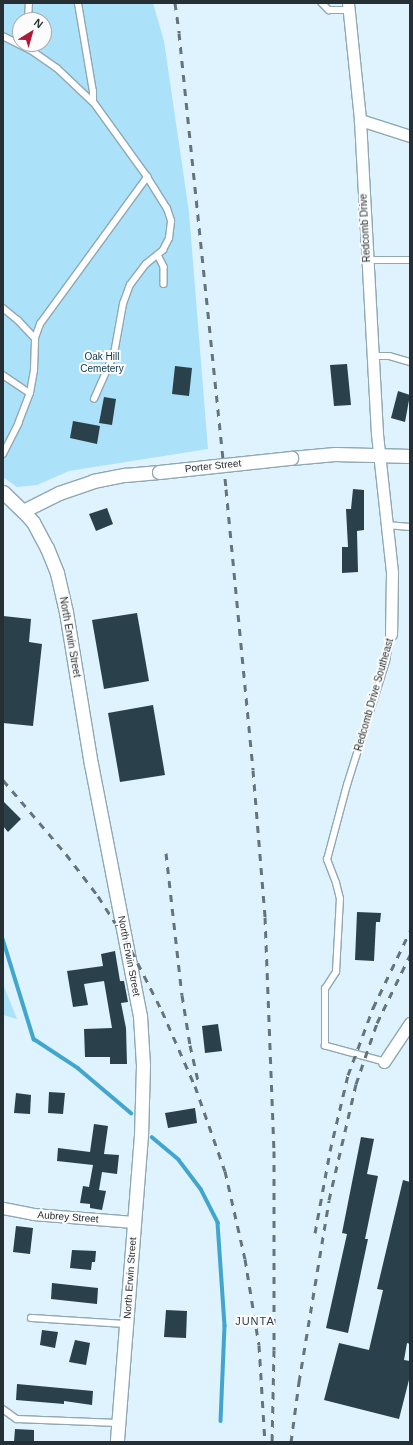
<!DOCTYPE html>
<style>
body{margin:0}
#map{position:relative;width:413px;height:1445px;overflow:hidden;background:#def3fd;font-family:Arial,sans-serif}
div>[style]{position:absolute}
[style*='--x']{left:calc(var(--x)*1px);top:calc(var(--y)*1px);width:calc(var(--w)*1px);rotate:calc(var(--a)*1deg)}
.green>*{inset:0;background:#abe2fa}
.stream>*{height:3.5px;margin:-1.75px;padding:0 1.75px;transform-origin:1.75px;border-radius:1.75px;background:#41a6cd}
.building>*{inset:0;background:#2a404a}
.roads{filter:drop-shadow(1px 0 #8fa8b3) drop-shadow(-1px 0 #8fa8b3) drop-shadow(0 1px #8fa8b3) drop-shadow(0 -1px #8fa8b3)}
.service>*{height:5.5px;margin:-2.75px;padding:0 2.75px;transform-origin:2.75px;border-radius:2.75px;background:#fff}
.minor>*{height:11px;margin:-5.5px;padding:0 5.5px;transform-origin:5.5px;border-radius:5.5px;background:#fff}
.tertiary>*{height:13px;margin:-6.5px;padding:0 6.5px;transform-origin:6.5px;border-radius:6.5px;background:#fff}
.rail>*{height:3px;margin-top:-1.5px;transform-origin:0;background:repeating-linear-gradient(90deg,#66747a 0 7px,transparent 0 14px)}
.bridges{filter:drop-shadow(1px 0 #8fa8b3) drop-shadow(-1px 0 #8fa8b3) drop-shadow(0 1px #8fa8b3) drop-shadow(0 -1px #8fa8b3)}
.tertiary-bridge>*{height:13px;margin:-6.5px;padding:0 6.5px;transform-origin:6.5px;border-radius:6.5px;background:#fff}
span{translate:-50% -50%;white-space:nowrap;text-align:center;line-height:1.15;-webkit-text-stroke:4px #fcfcfc;paint-order:stroke}
.street-label{font-size:10px;color:#263034}
.park-label{font-size:10px;color:#0d3a4a}
.neighbourhood-label{font-size:11px;color:#2a3f49;letter-spacing:1px}
.frame{position:absolute;inset:0;border:4px solid #263034;pointer-events:none}
.north{position:absolute;left:12px;top:12px;width:40px;height:40px;box-sizing:border-box;background:#fcfcfc;border:1px solid #a6aaac;border-radius:50%;rotate:37deg;font-size:11px;font-weight:700;line-height:16px;text-align:center;color:#263034}
.north::after{content:'';display:block;margin:auto;width:14px;height:18px;background:#ae1a39;clip-path:polygon(50% 0,100% 100%,50% 72%,0 100%)}
</style>
<div id="map">
<div class="green">
<i style="clip-path:polygon(evenodd,3px 3px,153px 3px,164px 41px,189px 212px,208px 449px,69px 471px,37px 485px,17px 487px,3px 477px,3px 3px,20px 20px,44px 20px,44px 44px,20px 44px,20px 20px)"></i>
<i style="clip-path:polygon(3px 984px,17px 1019px,3px 1015px)"></i>
</div>
<div class="stream">
<i style="--x:3;--y:939;--w:105;--a:72.8"></i>
<i style="--x:34;--y:1039;--w:53;--a:33.4"></i>
<i style="--x:78;--y:1068;--w:70;--a:40.3"></i>
<i style="--x:152;--y:1137;--w:35;--a:40"></i>
<i style="--x:179;--y:1160;--w:36;--a:53"></i>
<i style="--x:201;--y:1189;--w:38;--a:63"></i>
<i style="--x:218;--y:1223;--w:103;--a:86.1"></i>
<i style="--x:225;--y:1326;--w:95;--a:92.4"></i>
</div>
<div class="building">
<i style="clip-path:polygon(347px 364px,351px 405px,334px 406px,330px 365px)"></i>
<i style="clip-path:polygon(175px 366px,192px 368px,189px 396px,172px 394px)"></i>
<i style="clip-path:polygon(398px 391px,410px 395px,405px 422px,391px 418px)"></i>
<i style="clip-path:polygon(104px 397px,116px 399px,112px 425px,99px 423px)"></i>
<i style="clip-path:polygon(73px 421px,100px 426px,97px 444px,70px 438px)"></i>
<i style="clip-path:polygon(353px 489px,364px 490px,364px 530px,357px 531px,358px 572px,342px 573px,342px 547px,348px 547px,346px 509px,351px 509px)"></i>
<i style="clip-path:polygon(107px 508px,113px 524px,96px 531px,89px 514px)"></i>
<i style="clip-path:polygon(137px 613px,149px 681px,104px 689px,92px 620px)"></i>
<i style="clip-path:polygon(3px 616px,31px 619px,29px 642px,42px 644px,33px 726px,3px 723px)"></i>
<i style="clip-path:polygon(153px 705px,165px 775px,120px 782px,108px 713px)"></i>
<i style="clip-path:polygon(3px 801px,21px 819px,8px 832px,3px 826px)"></i>
<i style="clip-path:polygon(357px 912px,381px 913px,380px 922px,376px 922px,374px 961px,355px 960px)"></i>
<i style="clip-path:polygon(115px 951px,120px 981px,124px 981px,128px 1002px,121px 1003px,126px 1028px,127px 1064px,110px 1064px,110px 1057px,85px 1057px,84px 1029px,112px 1028px,104px 981px,84px 984px,88px 1005px,73px 1007px,67px 971px,103px 966px,101px 954px)"></i>
<i style="clip-path:polygon(218px 1024px,222px 1051px,205px 1053px,202px 1026px)"></i>
<i style="clip-path:polygon(49px 1092px,65px 1093px,63px 1114px,48px 1113px)"></i>
<i style="clip-path:polygon(16px 1093px,31px 1095px,30px 1114px,14px 1113px)"></i>
<i style="clip-path:polygon(195px 1108px,197px 1123px,168px 1128px,165px 1113px)"></i>
<i style="clip-path:polygon(94px 1124px,108px 1126px,104px 1154px,119px 1155px,117px 1174px,102px 1172px,99px 1190px,106px 1191px,102px 1210px,90px 1208px,90px 1204px,80px 1203px,83px 1186px,89px 1187px,93px 1165px,57px 1161px,58px 1148px,90px 1152px)"></i>
<i style="clip-path:polygon(361px 1137px,374px 1139px,367px 1174px,378px 1176px,365px 1239px,368px 1239px,348px 1333px,326px 1328px,347px 1234px,342px 1233px)"></i>
<i style="clip-path:polygon(403px 1180px,410px 1182px,410px 1344px,407px 1343px,404px 1360px,410px 1361px,410px 1376px,399px 1419px,324px 1400px,339px 1343px,369px 1350px,383px 1290px,377px 1289px)"></i>
<i style="clip-path:polygon(16px 1226px,33px 1228px,30px 1254px,13px 1252px)"></i>
<i style="clip-path:polygon(72px 1250px,96px 1251px,95px 1262px,92px 1262px,91px 1270px,70px 1268px)"></i>
<i style="clip-path:polygon(52px 1283px,98px 1288px,97px 1304px,51px 1299px)"></i>
<i style="clip-path:polygon(166px 1310px,187px 1311px,186px 1338px,164px 1337px)"></i>
<i style="clip-path:polygon(42px 1330px,58px 1332px,55px 1348px,40px 1345px)"></i>
<i style="clip-path:polygon(75px 1340px,90px 1343px,86px 1365px,69px 1362px)"></i>
<i style="clip-path:polygon(17px 1384px,93px 1391px,92px 1405px,64px 1401px,64px 1404px,16px 1400px)"></i>
<i style="clip-path:polygon(15px 1429px,34px 1430px,34px 1442px,14px 1442px)"></i>
</div>
<div class="roads">
<div class="service">
<i style="--x:322;--y:3;--w:10;--a:45"></i>
<i style="--x:329;--y:10;--w:20;--a:0"></i>
<i style="--x:28;--y:20;--w:17;--a:-87"></i>
<i style="--x:3;--y:36;--w:35;--a:27"></i>
<i style="--x:34;--y:52;--w:28;--a:35"></i>
<i style="--x:57;--y:68;--w:50;--a:43.4"></i>
<i style="--x:158;--y:255;--w:13;--a:63"></i>
<i style="--x:164;--y:267;--w:17;--a:90"></i>
<i style="--x:367;--y:260;--w:43;--a:0"></i>
<i style="--x:3;--y:308;--w:19;--a:39"></i>
<i style="--x:18;--y:320;--w:25;--a:47"></i>
<i style="--x:373;--y:356;--w:16;--a:0"></i>
<i style="--x:389;--y:356;--w:22;--a:16"></i>
<i style="--x:3;--y:375;--w:32;--a:34"></i>
<i style="--x:94;--y:399;--w:49;--a:-66"></i>
<i style="--x:114;--y:354;--w:51;--a:-79.8"></i>
<i style="--x:123;--y:304;--w:20;--a:-70"></i>
<i style="--x:130;--y:285;--w:26;--a:-53"></i>
<i style="--x:146;--y:264;--w:22;--a:-39"></i>
<i style="--x:163;--y:250;--w:13;--a:-63"></i>
<i style="--x:169;--y:238;--w:17;--a:-83"></i>
<i style="--x:171;--y:221;--w:13;--a:-108"></i>
<i style="--x:167;--y:209;--w:38;--a:-122"></i>
<i style="--x:3;--y:454;--w:34;--a:-63"></i>
<i style="--x:18;--y:424;--w:33;--a:-69"></i>
<i style="--x:30;--y:393;--w:23;--a:-80"></i>
<i style="--x:34;--y:370;--w:32;--a:-88"></i>
<i style="--x:35;--y:338;--w:15;--a:-70"></i>
<i style="--x:40;--y:324;--w:182;--a:-53.9"></i>
<i style="--x:147;--y:177;--w:92;--a:-125.8"></i>
<i style="--x:93;--y:102;--w:10;--a:-90"></i>
<i style="--x:93;--y:92;--w:90;--a:-99.6"></i>
<i style="--x:387;--y:525;--w:23;--a:5"></i>
<i style="--x:384;--y:1062;--w:61;--a:-164.8"></i>
<i style="--x:325;--y:1046;--w:57;--a:-90"></i>
<i style="--x:325;--y:989;--w:20;--a:-57"></i>
<i style="--x:336;--y:972;--w:73;--a:-86.9"></i>
<i style="--x:340;--y:899;--w:16;--a:-104"></i>
<i style="--x:336;--y:883;--w:25;--a:-111"></i>
<i style="--x:327;--y:860;--w:78;--a:-75.1"></i>
<i style="--x:347;--y:785;--w:130;--a:-72.5"></i>
<i style="--x:386;--y:661;--w:27;--a:-80"></i>
<i style="--x:31;--y:1318;--w:95;--a:3.6"></i>
<i style="--x:3;--y:1409;--w:17;--a:36"></i>
<i style="--x:17;--y:1419;--w:101;--a:2.3"></i>
</div>
<div class="minor">
<i style="--x:348;--y:3;--w:118;--a:84.1"></i>
<i style="--x:360;--y:120;--w:314;--a:86.9"></i>
<i style="--x:377;--y:434;--w:140;--a:83.8"></i>
<i style="--x:392;--y:573;--w:61;--a:90.9"></i>
<i style="--x:360;--y:120;--w:52;--a:17.7"></i>
<i style="--x:384;--y:1062;--w:47;--a:-56.3"></i>
<i style="--x:3;--y:1208;--w:31;--a:11"></i>
<i style="--x:33;--y:1214;--w:101;--a:4.5"></i>
</div>
<div class="tertiary">
<i style="--x:291;--y:458;--w:44;--a:-5.2"></i>
<i style="--x:335;--y:454;--w:75;--a:1.5"></i>
<i style="--x:3;--y:492;--w:28;--a:44"></i>
<i style="--x:23;--y:511;--w:15;--a:48"></i>
<i style="--x:33;--y:522;--w:30;--a:62"></i>
<i style="--x:47;--y:548;--w:27;--a:68"></i>
<i style="--x:57;--y:573;--w:40;--a:77"></i>
<i style="--x:66;--y:612;--w:154;--a:80.7"></i>
<i style="--x:91;--y:764;--w:257;--a:79"></i>
<i style="--x:140;--y:1016;--w:49;--a:86.5"></i>
<i style="--x:143;--y:1065;--w:70;--a:91.6"></i>
<i style="--x:141;--y:1135;--w:308;--a:94.5"></i>
<i style="--x:23;--y:511;--w:40;--a:-26.6"></i>
<i style="--x:59;--y:493;--w:36;--a:-19"></i>
<i style="--x:93;--y:481;--w:33;--a:-11"></i>
<i style="--x:125;--y:475;--w:34;--a:-5"></i>
</div>
</div>
<div class="rail">
<i style="--x:175;--y:3;--w:30;--a:82"></i>
<i style="--x:179;--y:33;--w:458;--a:84.1"></i>
<i style="--x:226;--y:489;--w:282;--a:84.5"></i>
<i style="--x:253;--y:770;--w:147;--a:85.3"></i>
<i style="--x:265;--y:917;--w:234;--a:87.8"></i>
<i style="--x:274;--y:1151;--w:199;--a:90"></i>
<i style="--x:274;--y:1350;--w:92;--a:91.2"></i>
<i style="--x:3;--y:780;--w:97;--a:49.6"></i>
<i style="--x:66;--y:854;--w:53;--a:52.7"></i>
<i style="--x:98;--y:896;--w:50;--a:57.3"></i>
<i style="--x:125;--y:938;--w:82;--a:63.1"></i>
<i style="--x:162;--y:1011;--w:82;--a:66.3"></i>
<i style="--x:195;--y:1086;--w:90;--a:70.6"></i>
<i style="--x:225;--y:1171;--w:90;--a:77.2"></i>
<i style="--x:245;--y:1259;--w:87;--a:80.8"></i>
<i style="--x:259;--y:1345;--w:97;--a:86.5"></i>
<i style="--x:166;--y:853;--w:143;--a:83.6"></i>
<i style="--x:182;--y:995;--w:51;--a:80.9"></i>
<i style="--x:190;--y:1045;--w:41;--a:77.3"></i>
<i style="--x:315;--y:1233;--w:83;--a:-79.6"></i>
<i style="--x:330;--y:1151;--w:78;--a:-76.7"></i>
<i style="--x:348;--y:1075;--w:72;--a:-69.5"></i>
<i style="--x:373;--y:1008;--w:85;--a:-64.3"></i>
<i style="--x:291;--y:1442;--w:61;--a:-82.4"></i>
<i style="--x:299;--y:1382;--w:184;--a:-80.6"></i>
<i style="--x:329;--y:1200;--w:119;--a:-76.9"></i>
<i style="--x:356;--y:1084;--w:65;--a:-71"></i>
<i style="--x:377;--y:1023;--w:76;--a:-64.1"></i>
</div>
<div class="bridges">
<div class="tertiary-bridge">
<i style="--x:159;--y:472;--w:133;--a:-6.1"></i>
</div>
</div>
<div class="street-label">
<span style="left:365px;top:228px;rotate:-93deg">Redcomb Drive</span>
<span style="left:213px;top:466px;rotate:-6deg">Porter Street</span>
<span style="left:70px;top:637px;rotate:80deg">North Erwin Street</span>
<span style="left:374px;top:695px;rotate:-74deg">Redcomb Drive Southeast</span>
<span style="left:129px;top:956px;rotate:79deg">North Erwin Street</span>
<span style="left:68px;top:1217px;rotate:4deg">Aubrey Street</span>
<span style="left:130px;top:1278px;rotate:-86deg">North Erwin Street</span>
</div>
<div class="park-label">
<span style="left:102px;top:362px">Oak Hill<br>Cemetery</span>
</div>
<div class="neighbourhood-label">
<span style="left:255px;top:1321px">JUNTA</span>
</div>
<div class="frame"></div>
<div class="north">N</div>
</div>
